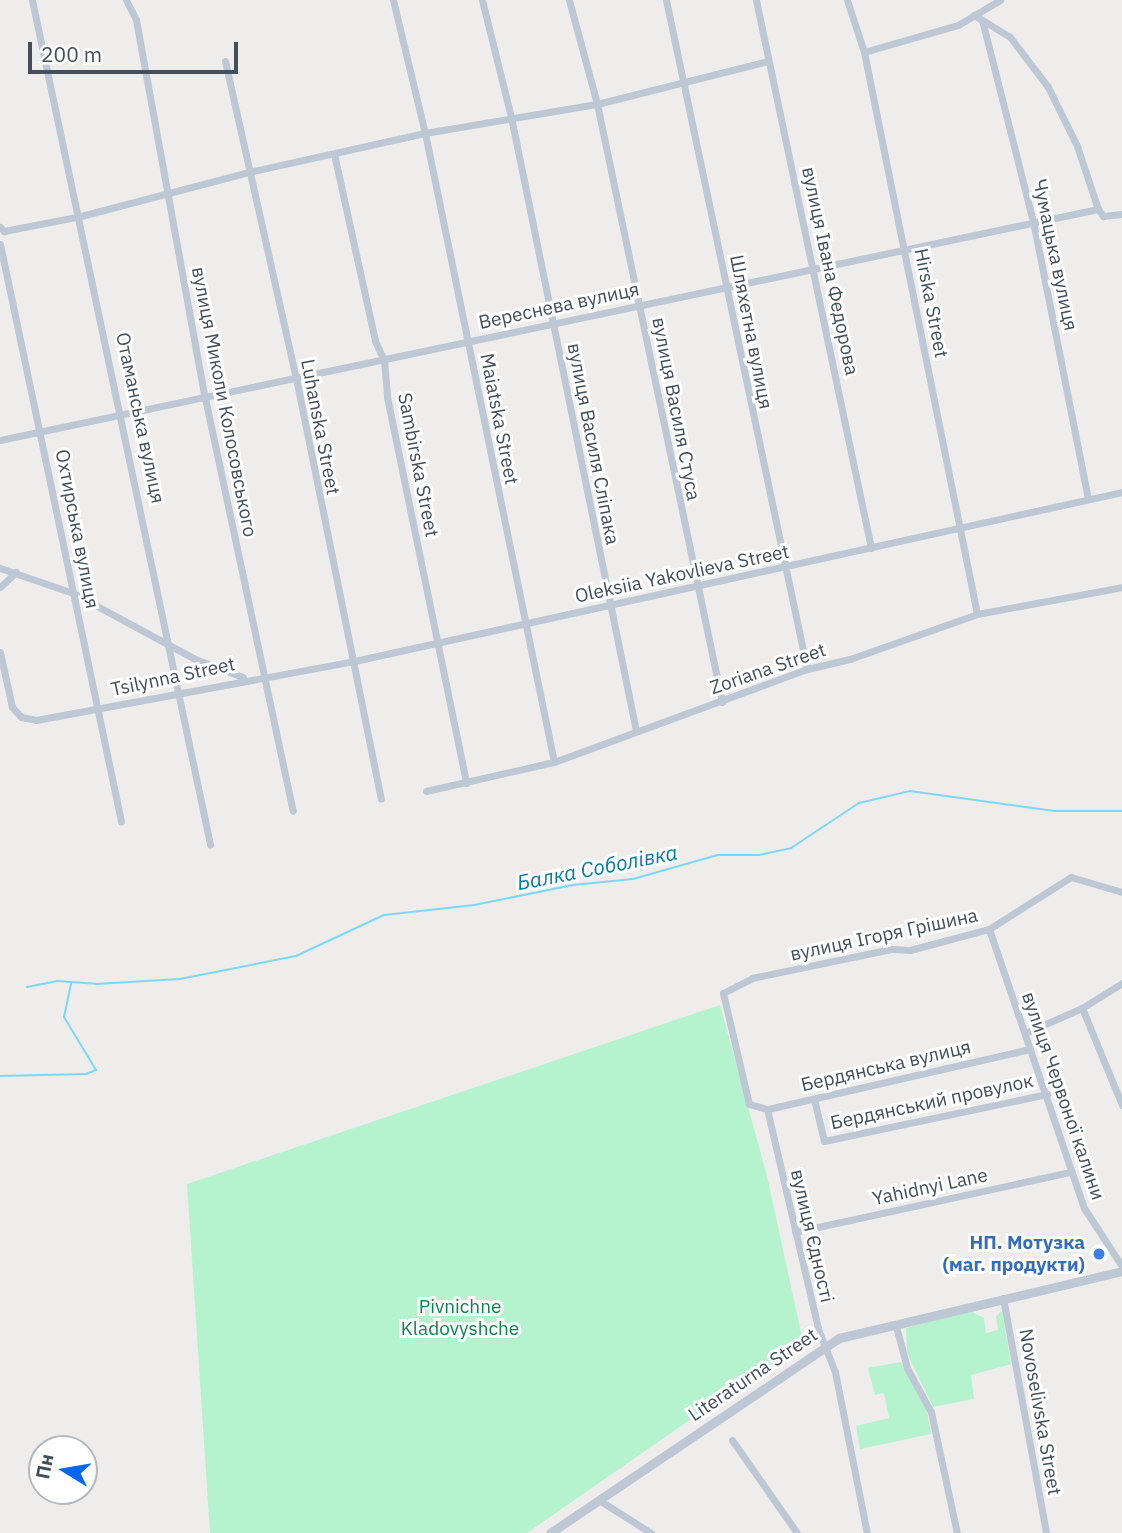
<!DOCTYPE html>
<meta charset="utf-8">
<style>
body{margin:0}
#map{position:relative;width:1122px;height:1533px;overflow:hidden;background:#efecec;font-family:"IBM Plex Sans",sans-serif}
div>[style]{position:absolute}
[style*='--x']{left:calc(var(--x)*1px);top:calc(var(--y)*1px);width:calc(var(--w)*1px);rotate:calc(var(--a)*1deg)}
.green>*{inset:0;background:#b4f3ce}
.stream>*{height:2px;margin:-1px;padding:0 1px;transform-origin:1px;border-radius:1px;background:#7cd9f5}
.minor>*{height:7px;margin:-3.5px;padding:0 3.5px;transform-origin:3.5px;border-radius:3.5px;background:#bdc8d4}
.tertiary>*{height:9px;margin:-4.5px;padding:0 4.5px;transform-origin:4.5px;border-radius:4.5px;background:#bdc8d4}
.dots>*{width:19px;height:19px;translate:-50% -50%;box-sizing:border-box;border:4px solid #fff;border-radius:50%}
span{translate:-50% -50%;white-space:nowrap;text-align:center;line-height:1.15;-webkit-text-stroke:6px #fff;paint-order:stroke}
.street-label{font-size:19px;color:#434f5b}
.shop-label{font-size:19px;color:#366cbe;font-weight:700}
.right{translate:-100% -50%;text-align:right}
.park-label{font-size:19px;color:#0c844b}
.water-label{font-size:21px;color:#027ca1;font-style:italic}
.north{position:absolute;left:28px;top:1435px;width:70px;height:70px;box-sizing:border-box;background:#fff;border:2px solid #b4b9bd;border-radius:50%;rotate:281deg;font-size:19px;font-weight:700;line-height:28px;text-align:center;color:#434f5b}
.north::after{content:'';display:block;margin:auto;width:24px;height:32px;background:#0566f0;clip-path:polygon(50% 0,100% 100%,50% 72%,0 100%)}
.scale{position:absolute;left:28px;top:42px;width:210px;height:32px;box-sizing:border-box;border:4px solid #434f5b;border-top:0;padding-left:9px;font-size:21px;line-height:24px;white-space:nowrap;color:#434f5b;-webkit-text-stroke:5px #fff;paint-order:stroke}
</style>
<div id="map">
<div class="green">
<i style="clip-path:polygon(720px 1005px,767px 1176px,802px 1337px,782px 1348px,785px 1360px,704px 1410px,527px 1533px,210px 1533px,187px 1184px)"></i>
<i style="clip-path:polygon(970px 1311px,984px 1318px,986px 1333px,998px 1330px,996px 1316px,1002px 1311px,1011px 1364px,971px 1375px,974px 1399px,933px 1407px,907px 1353px,906px 1328px)"></i>
<i style="clip-path:polygon(901px 1362px,927px 1411px,931px 1434px,860px 1449px,856px 1426px,889px 1418px,884px 1393px,875px 1395px,868px 1368px)"></i>
</div>
<div class="stream">
<i style="--x:27;--y:987;--w:31;--a:-11"></i>
<i style="--x:57;--y:981;--w:39;--a:4"></i>
<i style="--x:96;--y:984;--w:84;--a:-3.4"></i>
<i style="--x:180;--y:979;--w:118;--a:-11.2"></i>
<i style="--x:296;--y:956;--w:97;--a:-25"></i>
<i style="--x:384;--y:915;--w:91;--a:-6.3"></i>
<i style="--x:474;--y:905;--w:101;--a:-11.4"></i>
<i style="--x:573;--y:885;--w:60;--a:-5.7"></i>
<i style="--x:633;--y:879;--w:88;--a:-15.8"></i>
<i style="--x:718;--y:855;--w:41;--a:0"></i>
<i style="--x:759;--y:855;--w:33;--a:-12"></i>
<i style="--x:791;--y:848;--w:82;--a:-33.5"></i>
<i style="--x:859;--y:803;--w:52;--a:-13.2"></i>
<i style="--x:910;--y:791;--w:146;--a:7.9"></i>
<i style="--x:1055;--y:811;--w:67;--a:0"></i>
<i style="--x:0;--y:1076;--w:86;--a:-1.3"></i>
<i style="--x:86;--y:1074;--w:11;--a:-22"></i>
<i style="--x:96;--y:1070;--w:62;--a:-121.1"></i>
<i style="--x:64;--y:1017;--w:35;--a:-78"></i>
</div>
<div class="minor">
<i style="--x:32;--y:0;--w:863;--a:78.09"></i>
<i style="--x:126;--y:0;--w:22;--a:63"></i>
<i style="--x:136;--y:20;--w:384;--a:79.7"></i>
<i style="--x:205;--y:398;--w:422;--a:78"></i>
<i style="--x:393;--y:0;--w:137;--a:76.5"></i>
<i style="--x:425;--y:133;--w:642;--a:78.41"></i>
<i style="--x:482;--y:0;--w:121;--a:76.1"></i>
<i style="--x:511;--y:117;--w:627;--a:78.49"></i>
<i style="--x:569;--y:0;--w:108;--a:74.9"></i>
<i style="--x:597;--y:104;--w:611;--a:78.19"></i>
<i style="--x:666;--y:0;--w:684;--a:78.1"></i>
<i style="--x:756;--y:0;--w:560;--a:78.15"></i>
<i style="--x:847;--y:0;--w:55;--a:71.9"></i>
<i style="--x:864;--y:52;--w:573;--a:78.63"></i>
<i style="--x:974;--y:15;--w:42;--a:31.4"></i>
<i style="--x:1010;--y:37;--w:63;--a:52.8"></i>
<i style="--x:1048;--y:87;--w:66;--a:63.8"></i>
<i style="--x:1077;--y:146;--w:66;--a:71.6"></i>
<i style="--x:982;--y:20;--w:212;--a:75.8"></i>
<i style="--x:1034;--y:226;--w:278;--a:78.8"></i>
<i style="--x:864;--y:52;--w:98;--a:-16"></i>
<i style="--x:958;--y:25;--w:49;--a:-30.8"></i>
<i style="--x:225;--y:61;--w:325;--a:77.4"></i>
<i style="--x:296;--y:378;--w:429;--a:78.6"></i>
<i style="--x:334;--y:154;--w:191;--a:77.6"></i>
<i style="--x:375;--y:341;--w:21;--a:65"></i>
<i style="--x:384;--y:360;--w:37;--a:85"></i>
<i style="--x:387;--y:397;--w:394;--a:78.4"></i>
<i style="--x:0;--y:227;--w:6;--a:45"></i>
<i style="--x:4;--y:231;--w:78;--a:-11"></i>
<i style="--x:81;--y:216;--w:174;--a:-14.7"></i>
<i style="--x:249;--y:172;--w:180;--a:-12.5"></i>
<i style="--x:425;--y:133;--w:174;--a:-9.6"></i>
<i style="--x:597;--y:104;--w:176;--a:-14.1"></i>
<i style="--x:0;--y:244;--w:590;--a:78.16"></i>
<i style="--x:0;--y:440;--w:1122;--a:-11.88"></i>
<i style="--x:1098;--y:209;--w:9;--a:54"></i>
<i style="--x:1103;--y:216;--w:19;--a:-6"></i>
<i style="--x:0;--y:568;--w:77;--a:18.9"></i>
<i style="--x:73;--y:593;--w:139;--a:28.4"></i>
<i style="--x:195;--y:659;--w:51;--a:20.6"></i>
<i style="--x:0;--y:587;--w:22;--a:-43"></i>
<i style="--x:0;--y:652;--w:56;--a:77.7"></i>
<i style="--x:12;--y:707;--w:13;--a:48"></i>
<i style="--x:21;--y:717;--w:15;--a:11"></i>
<i style="--x:36;--y:720;--w:319;--a:-10.5"></i>
<i style="--x:350;--y:662;--w:790;--a:-12.42"></i>
<i style="--x:426;--y:791;--w:131;--a:-12.8"></i>
<i style="--x:554;--y:762;--w:270;--a:-20.2"></i>
<i style="--x:807;--y:669;--w:44;--a:-13.1"></i>
<i style="--x:850;--y:659;--w:135;--a:-19.5"></i>
<i style="--x:977;--y:614;--w:147;--a:-10.5"></i>
<i style="--x:989;--y:929;--w:295;--a:71.2"></i>
<i style="--x:1084;--y:1208;--w:69;--a:56.8"></i>
<i style="--x:1082;--y:1008;--w:105;--a:67.6"></i>
<i style="--x:1025;--y:1033;--w:62;--a:-23.7"></i>
<i style="--x:1082;--y:1008;--w:47;--a:-32"></i>
<i style="--x:1030;--y:1049;--w:270;--a:167.1"></i>
<i style="--x:767;--y:1109;--w:19;--a:-164"></i>
<i style="--x:749;--y:1104;--w:114;--a:-103.2"></i>
<i style="--x:723;--y:993;--w:33;--a:-27"></i>
<i style="--x:752;--y:978;--w:142;--a:-11.8"></i>
<i style="--x:891;--y:949;--w:19;--a:3"></i>
<i style="--x:910;--y:950;--w:82;--a:-14.9"></i>
<i style="--x:989;--y:929;--w:97;--a:-32.4"></i>
<i style="--x:1071;--y:877;--w:53;--a:16.4"></i>
<i style="--x:814;--y:1099;--w:43;--a:76.6"></i>
<i style="--x:824;--y:1141;--w:228;--a:-11.9"></i>
<i style="--x:767;--y:1109;--w:226;--a:76.9"></i>
<i style="--x:818;--y:1329;--w:46;--a:68.4"></i>
<i style="--x:835;--y:1372;--w:164;--a:78.8"></i>
<i style="--x:795;--y:1232;--w:282;--a:-12.3"></i>
<i style="--x:1003;--y:1298;--w:239;--a:79.6"></i>
<i style="--x:896;--y:1326;--w:43;--a:75.3"></i>
<i style="--x:907;--y:1368;--w:50;--a:61.4"></i>
<i style="--x:931;--y:1412;--w:124;--a:77.9"></i>
<i style="--x:732;--y:1440;--w:113;--a:55"></i>
<i style="--x:599;--y:1500;--w:62;--a:32.4"></i>
</div>
<div class="tertiary">
<i style="--x:550;--y:1533;--w:349;--a:-34"></i>
<i style="--x:839;--y:1338;--w:291;--a:-13.3"></i>
</div>
<div class="dots">
<i style="left:1099px;top:1254px;background:#3f7fe0"></i>
</div>
<div class="street-label">
<span style="left:1055px;top:255px;rotate:78deg">Чумацька вулиця</span>
<span style="left:830px;top:271px;rotate:78deg">вулиця Івана Федорова</span>
<span style="left:931px;top:303px;rotate:79deg">Hirska Street</span>
<span style="left:559px;top:306px;rotate:-12deg">Вереснева вулиця</span>
<span style="left:751px;top:332px;rotate:79deg">Шляхетна вулиця</span>
<span style="left:224px;top:402px;rotate:79deg">вулиця Миколи Колосовського</span>
<span style="left:676px;top:409px;rotate:79deg">вулиця Василя Стуса</span>
<span style="left:140px;top:418px;rotate:78deg">Отаманська вулиця</span>
<span style="left:499px;top:419px;rotate:79deg">Maiatska Street</span>
<span style="left:320px;top:427px;rotate:79deg">Luhanska Street</span>
<span style="left:593px;top:444px;rotate:79deg">вулиця Василя Сліпака</span>
<span style="left:418px;top:465px;rotate:79deg">Sambirska Street</span>
<span style="left:77px;top:529px;rotate:79deg">Охтирська вулиця</span>
<span style="left:682px;top:574px;rotate:-12deg">Oleksiia Yakovlieva Street</span>
<span style="left:768px;top:669px;rotate:-19deg">Zoriana Street</span>
<span style="left:173px;top:677px;rotate:-12deg">Tsilynna Street</span>
<span style="left:884px;top:935px;rotate:-12deg">вулиця Ігоря Грішина</span>
<span style="left:886px;top:1066px;rotate:-13deg">Бердянська вулиця</span>
<span style="left:1063px;top:1096px;rotate:71deg">вулиця Червоної калини</span>
<span style="left:932px;top:1102px;rotate:-12deg">Бердянський провулок</span>
<span style="left:930px;top:1187px;rotate:-12deg">Yahidnyi Lane</span>
<span style="left:812px;top:1236px;rotate:77deg">вулиця Єдності</span>
<span style="left:753px;top:1375px;rotate:-34deg">Literaturna Street</span>
<span style="left:1040px;top:1412px;rotate:80deg">Novoselivska Street</span>
</div>
<div class="shop-label">
<span class="right" style="left:1085px;top:1254px">НП. Мотузка<br>(маг. продукти)</span>
</div>
<div class="park-label">
<span style="left:460px;top:1318px">Pivnichne<br>Kladovyshche</span>
</div>
<div class="water-label">
<span style="left:597px;top:867px;rotate:-11deg">Балка Соболівка</span>
</div>
<div class="north">Пн</div>
<div class="scale">200 m</div>
</div>
